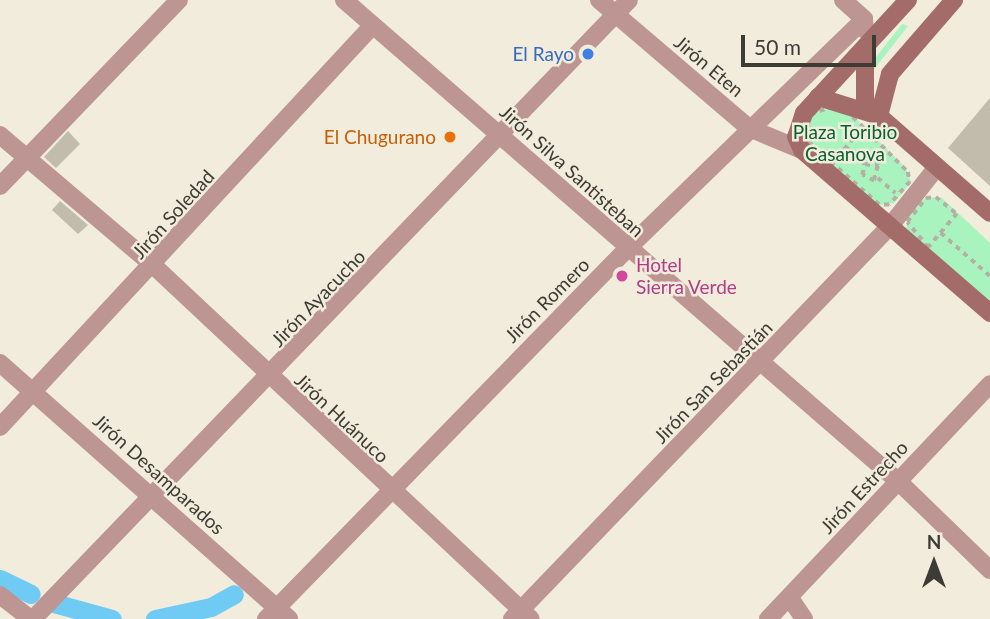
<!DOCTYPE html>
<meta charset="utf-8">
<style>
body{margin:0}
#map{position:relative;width:990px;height:619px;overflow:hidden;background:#f1ecdc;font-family:Lato,sans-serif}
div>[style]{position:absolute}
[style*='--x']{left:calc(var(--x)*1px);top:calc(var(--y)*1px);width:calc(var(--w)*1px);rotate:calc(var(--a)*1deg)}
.green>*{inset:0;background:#a9f3be}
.canal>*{height:19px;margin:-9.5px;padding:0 9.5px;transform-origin:9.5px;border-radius:9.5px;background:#6fcaf4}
.building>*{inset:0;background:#c1bcac}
.path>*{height:3.5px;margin-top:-1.75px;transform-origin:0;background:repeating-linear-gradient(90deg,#b4b0a3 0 5px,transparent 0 10px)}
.street>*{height:18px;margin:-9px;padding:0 9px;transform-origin:9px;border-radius:9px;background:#bd9693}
.secondary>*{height:18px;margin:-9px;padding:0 9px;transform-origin:9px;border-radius:9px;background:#a46c68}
.dots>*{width:19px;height:19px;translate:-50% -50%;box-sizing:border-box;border:4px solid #f1ecdc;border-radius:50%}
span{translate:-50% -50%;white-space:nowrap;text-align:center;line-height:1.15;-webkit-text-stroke:5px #f1ecdc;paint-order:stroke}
.shop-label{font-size:19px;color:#366cbe}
.right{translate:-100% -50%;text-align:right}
.street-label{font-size:19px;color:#3d3b35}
.park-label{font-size:19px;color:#096132}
.food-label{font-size:19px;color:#c56008}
.hotel-label{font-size:19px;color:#b23c85}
.left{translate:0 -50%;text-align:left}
.north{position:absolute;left:899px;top:528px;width:70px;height:70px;-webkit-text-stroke:5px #f1ecdc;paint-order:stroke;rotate:0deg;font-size:19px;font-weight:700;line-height:28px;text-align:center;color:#3d3b35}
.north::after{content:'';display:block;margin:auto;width:24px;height:32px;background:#3d3b35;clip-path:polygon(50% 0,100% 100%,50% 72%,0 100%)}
.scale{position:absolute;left:741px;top:35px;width:135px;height:32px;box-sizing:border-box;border:4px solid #3d3b35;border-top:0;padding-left:9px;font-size:21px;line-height:24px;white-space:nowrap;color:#3d3b35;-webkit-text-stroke:5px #f1ecdc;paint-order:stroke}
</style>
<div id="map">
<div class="green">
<i style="clip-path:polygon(902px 24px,908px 26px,872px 72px,869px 66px)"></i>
<i style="clip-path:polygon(819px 107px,847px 110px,906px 168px,911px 182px,894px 203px,879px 205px,811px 148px,806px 120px)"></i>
<i style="clip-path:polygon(926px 197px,942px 198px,990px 243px,990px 305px,906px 231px,908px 216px)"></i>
</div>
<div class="canal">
<i style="--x:0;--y:579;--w:34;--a:26"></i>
<i style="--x:50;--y:602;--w:64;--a:15.3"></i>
<i style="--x:155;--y:619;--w:57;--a:-12.1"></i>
<i style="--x:211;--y:607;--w:26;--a:-29"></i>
</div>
<div class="building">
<i style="clip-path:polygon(990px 98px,990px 186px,948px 148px)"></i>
<i style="clip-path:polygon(68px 131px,80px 144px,56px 168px,44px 157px)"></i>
<i style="clip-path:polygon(60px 201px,88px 225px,78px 234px,52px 210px)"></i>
</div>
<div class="path">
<i style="--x:834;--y:106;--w:13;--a:18"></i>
<i style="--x:846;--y:110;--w:88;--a:45"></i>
<i style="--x:908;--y:172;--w:10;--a:79"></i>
<i style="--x:910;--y:182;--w:31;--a:132"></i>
<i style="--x:889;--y:205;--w:10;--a:180"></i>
<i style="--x:879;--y:205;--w:96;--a:-138.4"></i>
<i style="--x:807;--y:141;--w:27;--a:-84"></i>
<i style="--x:810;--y:114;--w:25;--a:-18"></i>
<i style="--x:846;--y:147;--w:25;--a:42"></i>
<i style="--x:865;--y:164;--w:13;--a:9"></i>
<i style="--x:878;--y:166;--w:16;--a:105"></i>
<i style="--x:874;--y:181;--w:13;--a:-153"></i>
<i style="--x:862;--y:175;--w:11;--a:-75"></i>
<i style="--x:837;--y:157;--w:38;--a:-48"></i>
<i style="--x:876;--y:165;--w:18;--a:-52"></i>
<i style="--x:878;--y:178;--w:23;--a:41"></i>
<i style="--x:936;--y:197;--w:27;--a:39"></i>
<i style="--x:957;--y:214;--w:45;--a:130.5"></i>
<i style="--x:928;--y:248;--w:33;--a:-129"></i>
<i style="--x:907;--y:222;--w:31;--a:-52"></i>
<i style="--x:926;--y:198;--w:10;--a:-6"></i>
<i style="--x:941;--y:233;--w:65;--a:41.3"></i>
</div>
<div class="street">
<i style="--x:344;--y:0;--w:734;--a:40.97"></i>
<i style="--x:898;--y:481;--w:128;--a:44.1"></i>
<i style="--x:599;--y:0;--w:197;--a:40.5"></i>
<i style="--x:749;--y:128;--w:57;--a:22.5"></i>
<i style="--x:843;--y:0;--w:28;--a:42"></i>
<i style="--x:864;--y:19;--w:11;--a:85"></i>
<i style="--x:0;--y:135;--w:202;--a:40.4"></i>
<i style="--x:154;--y:266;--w:516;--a:43.12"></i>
<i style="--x:0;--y:186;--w:258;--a:-46.1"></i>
<i style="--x:0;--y:363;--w:386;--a:41.5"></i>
<i style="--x:0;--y:427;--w:548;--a:-47.14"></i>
<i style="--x:0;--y:595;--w:39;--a:38"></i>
<i style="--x:790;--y:598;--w:25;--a:56"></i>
<i style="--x:33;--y:619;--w:859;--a:-46.08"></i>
<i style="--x:266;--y:619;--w:517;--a:-45.71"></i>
<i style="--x:627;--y:249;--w:330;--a:-44.1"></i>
<i style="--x:512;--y:619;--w:547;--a:-46.11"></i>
<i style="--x:891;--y:225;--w:74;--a:-51.6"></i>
<i style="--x:768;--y:619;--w:323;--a:-46.6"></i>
</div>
<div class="secondary">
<i style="--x:908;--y:0;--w:154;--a:132.6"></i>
<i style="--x:804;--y:113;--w:25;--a:108"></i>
<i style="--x:796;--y:137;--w:14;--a:65"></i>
<i style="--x:802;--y:150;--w:249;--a:40.9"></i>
<i style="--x:865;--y:48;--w:59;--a:90"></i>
<i style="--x:818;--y:97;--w:64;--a:17.3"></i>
<i style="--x:879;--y:116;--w:147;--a:41.1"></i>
<i style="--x:879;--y:116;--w:43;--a:-75.3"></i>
<i style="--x:890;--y:74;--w:98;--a:-49.1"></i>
</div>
<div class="dots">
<i style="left:588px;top:54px;background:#3f7fe0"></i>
<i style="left:450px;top:137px;background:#e8710a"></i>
<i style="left:622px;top:276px;background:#d1479c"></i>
</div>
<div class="shop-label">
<span class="right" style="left:574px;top:54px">El Rayo</span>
</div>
<div class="street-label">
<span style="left:709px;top:66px;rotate:40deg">Jirón Eten</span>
<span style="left:572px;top:171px;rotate:42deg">Jirón Silva Santisteban</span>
<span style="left:173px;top:214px;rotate:-48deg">Jirón Soledad</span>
<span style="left:318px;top:298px;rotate:-46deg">Jirón Ayacucho</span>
<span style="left:547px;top:300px;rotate:-45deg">Jirón Romero</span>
<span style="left:713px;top:382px;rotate:-46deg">Jirón San Sebastián</span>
<span style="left:342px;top:418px;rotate:43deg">Jirón Huánuco</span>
<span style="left:159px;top:474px;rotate:42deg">Jirón Desamparados</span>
<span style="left:864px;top:487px;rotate:-47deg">Jirón Estrecho</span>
</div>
<div class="park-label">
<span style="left:845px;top:143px">Plaza Toribio<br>Casanova</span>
</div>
<div class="food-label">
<span class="right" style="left:436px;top:137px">El Chugurano</span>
</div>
<div class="hotel-label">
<span class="left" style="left:636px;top:276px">Hotel<br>Sierra Verde</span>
</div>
<div class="north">N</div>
<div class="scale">50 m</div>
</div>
